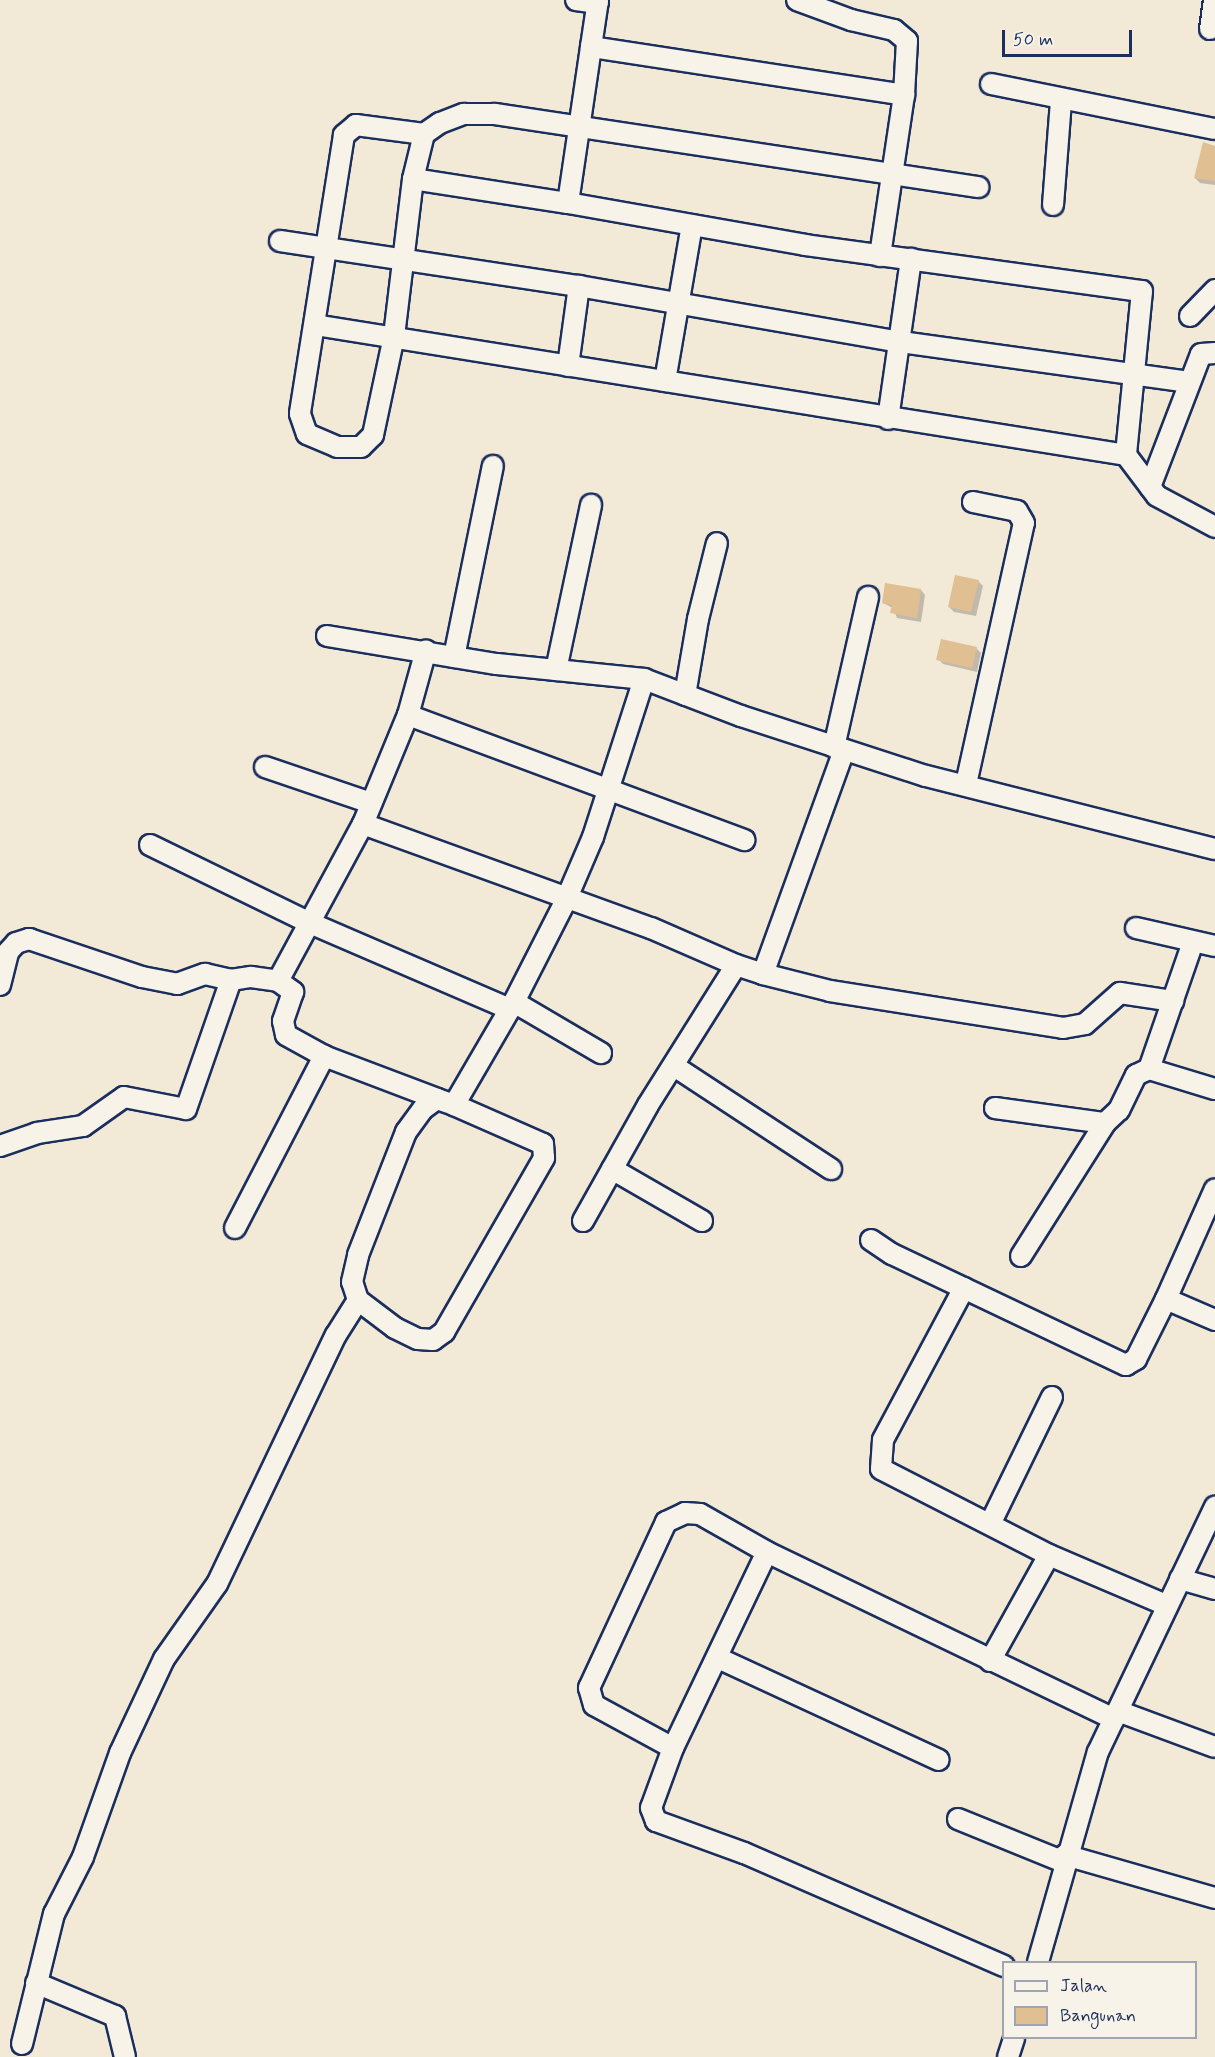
<!DOCTYPE html>
<style>
body{margin:0}
#map{position:relative;width:1215px;height:2057px;overflow:hidden;background:#f2e9d7;font-family:Mynerve,sans-serif}
div>[style]{position:absolute}
[style*='--x']{left:calc(var(--x)*1px);top:calc(var(--y)*1px);width:calc(var(--w)*1px);rotate:calc(var(--a)*1deg)}
.shadow>*{inset:0;background:#0003}
.building>*{inset:0;background:#e0bf92}
.roads{filter:drop-shadow(2px 0 #1b2f5e) drop-shadow(-2px 0 #1b2f5e) drop-shadow(0 2px #1b2f5e) drop-shadow(0 -2px #1b2f5e)}
.minor>*{height:20px;margin:-10px;padding:0 10px;transform-origin:10px;border-radius:10px;background:#f7f3e8}
span{translate:-50% -50%;white-space:nowrap;text-align:center;line-height:1.15;-webkit-text-stroke:6px #f7f3e8;paint-order:stroke}
.legend{position:absolute;left:1002px;top:1961px;width:195px;height:78px;box-sizing:border-box;background:#f7f3e8;border:2px solid #9fa5b1;margin:0;padding:8px 10px;list-style:none;font-size:18px;color:#1b2f5e}
.legend li{display:flex;align-items:center;gap:12px;height:30px}
.legend b{width:30px;border:2px solid #9fa5b1}
.scale{position:absolute;left:1002px;top:30px;width:130px;height:27px;box-sizing:border-box;border:3px solid #1b2f5e;border-top:0;padding-left:8px;font-size:18px;line-height:21px;white-space:nowrap;color:#1b2f5e;-webkit-text-stroke:4px #f7f3e8;paint-order:stroke}
</style>
<div id="map">
<div class="shadow">
<i style="clip-path:polygon(1215px 148px,1215px 185px,1200px 183px,1195px 178px)"></i>
<i style="clip-path:polygon(978px 581px,983px 586px,976px 616px,954px 612px,949px 607px)"></i>
<i style="clip-path:polygon(921px 590px,925px 595px,921px 622px,897px 618px,893px 608px,883px 603px)"></i>
<i style="clip-path:polygon(976px 648px,981px 653px,977px 672px,943px 664px,938px 659px)"></i>
</div>
<div class="building">
<i style="clip-path:polygon(1203px 142px,1215px 146px,1215px 181px,1194px 178px)"></i>
<i style="clip-path:polygon(955px 575px,979px 580px,971px 612px,948px 607px)"></i>
<i style="clip-path:polygon(885px 583px,921px 589px,917px 618px,890px 613px,892px 605px,882px 603px)"></i>
<i style="clip-path:polygon(941px 639px,977px 647px,972px 668px,936px 660px)"></i>
</div>
<div class="roads">
<div class="minor">
<i style="--x:576;--y:0;--w:22;--a:8"></i>
<i style="--x:598;--y:0;--w:48;--a:98.5"></i>
<i style="--x:591;--y:47;--w:317;--a:8.7"></i>
<i style="--x:797;--y:0;--w:58;--a:20.3"></i>
<i style="--x:851;--y:20;--w:44;--a:13.1"></i>
<i style="--x:894;--y:30;--w:17;--a:40"></i>
<i style="--x:907;--y:41;--w:54;--a:93.2"></i>
<i style="--x:904;--y:95;--w:163;--a:98.5"></i>
<i style="--x:1210;--y:29;--w:29;--a:-82"></i>
<i style="--x:991;--y:84;--w:228;--a:11.4"></i>
<i style="--x:424;--y:134;--w:69;--a:-172.5"></i>
<i style="--x:356;--y:125;--w:16;--a:140"></i>
<i style="--x:344;--y:135;--w:282;--a:99"></i>
<i style="--x:300;--y:414;--w:21;--a:71"></i>
<i style="--x:307;--y:434;--w:33;--a:23"></i>
<i style="--x:337;--y:447;--w:24;--a:0"></i>
<i style="--x:361;--y:447;--w:17;--a:-45"></i>
<i style="--x:373;--y:435;--w:101;--a:-78"></i>
<i style="--x:394;--y:336;--w:158;--a:-83.1"></i>
<i style="--x:413;--y:179;--w:157;--a:8.8"></i>
<i style="--x:568;--y:203;--w:158;--a:-81.6"></i>
<i style="--x:413;--y:179;--w:46;--a:-76.3"></i>
<i style="--x:424;--y:134;--w:19;--a:-35"></i>
<i style="--x:440;--y:123;--w:26;--a:-21"></i>
<i style="--x:464;--y:114;--w:31;--a:0"></i>
<i style="--x:495;--y:114;--w:489;--a:8.6"></i>
<i style="--x:568;--y:203;--w:241;--a:10"></i>
<i style="--x:805;--y:245;--w:340;--a:7.8"></i>
<i style="--x:1142;--y:291;--w:165;--a:95.6"></i>
<i style="--x:1126;--y:455;--w:51;--a:52.9"></i>
<i style="--x:1157;--y:496;--w:66;--a:28.1"></i>
<i style="--x:1053;--y:205;--w:105;--a:-85.6"></i>
<i style="--x:280;--y:241;--w:302;--a:8.6"></i>
<i style="--x:579;--y:286;--w:327;--a:9.9"></i>
<i style="--x:901;--y:342;--w:291;--a:7.9"></i>
<i style="--x:1190;--y:316;--w:36;--a:-46"></i>
<i style="--x:315;--y:325;--w:821;--a:9.11"></i>
<i style="--x:568;--y:366;--w:81;--a:-82.2"></i>
<i style="--x:665;--y:381;--w:158;--a:-80.2"></i>
<i style="--x:888;--y:419;--w:162;--a:-81.8"></i>
<i style="--x:1150;--y:487;--w:142;--a:-69"></i>
<i style="--x:1201;--y:354;--w:14;--a:-4"></i>
<i style="--x:327;--y:636;--w:172;--a:9.4"></i>
<i style="--x:497;--y:664;--w:148;--a:5.8"></i>
<i style="--x:644;--y:679;--w:104;--a:20.9"></i>
<i style="--x:741;--y:716;--w:194;--a:18"></i>
<i style="--x:926;--y:776;--w:298;--a:14.2"></i>
<i style="--x:454;--y:657;--w:195;--a:-78.5"></i>
<i style="--x:556;--y:670;--w:169;--a:-78"></i>
<i style="--x:685;--y:695;--w:77;--a:-80.3"></i>
<i style="--x:698;--y:619;--w:78;--a:-76"></i>
<i style="--x:408;--y:715;--w:359;--a:20.4"></i>
<i style="--x:834;--y:747;--w:154;--a:-77.2"></i>
<i style="--x:265;--y:767;--w:112;--a:18.8"></i>
<i style="--x:966;--y:784;--w:267;--a:-77.5"></i>
<i style="--x:1024;--y:523;--w:14;--a:-120"></i>
<i style="--x:1017;--y:511;--w:45;--a:-168.4"></i>
<i style="--x:363;--y:824;--w:306;--a:19.9"></i>
<i style="--x:651;--y:928;--w:93;--a:23.5"></i>
<i style="--x:150;--y:845;--w:178;--a:26"></i>
<i style="--x:310;--y:923;--w:218;--a:23.3"></i>
<i style="--x:1136;--y:928;--w:81;--a:12.8"></i>
<i style="--x:763;--y:974;--w:69;--a:14.2"></i>
<i style="--x:830;--y:991;--w:236;--a:9"></i>
<i style="--x:1063;--y:1028;--w:22;--a:-10"></i>
<i style="--x:1085;--y:1024;--w:47;--a:-41.5"></i>
<i style="--x:1120;--y:993;--w:54;--a:8.6"></i>
<i style="--x:278;--y:981;--w:19;--a:36"></i>
<i style="--x:293;--y:992;--w:31;--a:109"></i>
<i style="--x:283;--y:1021;--w:14;--a:78"></i>
<i style="--x:286;--y:1035;--w:43;--a:28.9"></i>
<i style="--x:324;--y:1056;--w:121;--a:20.8"></i>
<i style="--x:0;--y:985;--w:34;--a:-76"></i>
<i style="--x:8;--y:952;--w:12;--a:-48"></i>
<i style="--x:16;--y:943;--w:14;--a:-17"></i>
<i style="--x:29;--y:939;--w:119;--a:18.6"></i>
<i style="--x:142;--y:977;--w:36;--a:11"></i>
<i style="--x:177;--y:984;--w:30;--a:-20"></i>
<i style="--x:205;--y:974;--w:27;--a:13"></i>
<i style="--x:231;--y:980;--w:20;--a:-9"></i>
<i style="--x:251;--y:977;--w:27;--a:8"></i>
<i style="--x:278;--y:981;--w:179;--a:-61.6"></i>
<i style="--x:363;--y:824;--w:118;--a:-67.6"></i>
<i style="--x:408;--y:715;--w:67;--a:-74.5"></i>
<i style="--x:514;--y:1002;--w:101;--a:30.4"></i>
<i style="--x:674;--y:1066;--w:188;--a:33.3"></i>
<i style="--x:1149;--y:1069;--w:69;--a:16.9"></i>
<i style="--x:995;--y:1108;--w:111;--a:7.8"></i>
<i style="--x:0;--y:1146;--w:39;--a:-19"></i>
<i style="--x:37;--y:1133;--w:47;--a:-8.7"></i>
<i style="--x:83;--y:1126;--w:50;--a:-35.3"></i>
<i style="--x:124;--y:1097;--w:63;--a:11"></i>
<i style="--x:186;--y:1109;--w:137;--a:-70.8"></i>
<i style="--x:612;--y:1169;--w:104;--a:30"></i>
<i style="--x:583;--y:1221;--w:133;--a:-60.7"></i>
<i style="--x:648;--y:1105;--w:165;--a:-57.8"></i>
<i style="--x:736;--y:965;--w:28;--a:18"></i>
<i style="--x:763;--y:974;--w:238;--a:-70.1"></i>
<i style="--x:235;--y:1228;--w:194;--a:-62.6"></i>
<i style="--x:871;--y:1240;--w:25;--a:34"></i>
<i style="--x:892;--y:1254;--w:259;--a:25.4"></i>
<i style="--x:1126;--y:1365;--w:12;--a:-31"></i>
<i style="--x:1136;--y:1359;--w:67;--a:-63.4"></i>
<i style="--x:1166;--y:1299;--w:53;--a:23.2"></i>
<i style="--x:1021;--y:1256;--w:157;--a:-57.7"></i>
<i style="--x:1105;--y:1123;--w:19;--a:-43"></i>
<i style="--x:1119;--y:1110;--w:39;--a:-64"></i>
<i style="--x:1136;--y:1075;--w:14;--a:-25"></i>
<i style="--x:1149;--y:1069;--w:134;--a:-70.9"></i>
<i style="--x:964;--y:1288;--w:172;--a:118.1"></i>
<i style="--x:883;--y:1440;--w:29;--a:94"></i>
<i style="--x:881;--y:1469;--w:189;--a:27.1"></i>
<i style="--x:1049;--y:1555;--w:127;--a:23.1"></i>
<i style="--x:1166;--y:1299;--w:120;--a:-66"></i>
<i style="--x:358;--y:1300;--w:46;--a:37.1"></i>
<i style="--x:395;--y:1328;--w:25;--a:26"></i>
<i style="--x:418;--y:1339;--w:15;--a:4"></i>
<i style="--x:433;--y:1340;--w:14;--a:-36"></i>
<i style="--x:444;--y:1332;--w:201;--a:-60.1"></i>
<i style="--x:544;--y:1158;--w:14;--a:-94"></i>
<i style="--x:543;--y:1144;--w:97;--a:-156.3"></i>
<i style="--x:991;--y:1522;--w:139;--a:-64"></i>
<i style="--x:1180;--y:1579;--w:36;--a:16"></i>
<i style="--x:718;--y:1658;--w:243;--a:24.8"></i>
<i style="--x:990;--y:1661;--w:121;--a:-60.9"></i>
<i style="--x:1118;--y:1711;--w:103;--a:20.4"></i>
<i style="--x:673;--y:1748;--w:90;--a:-151.4"></i>
<i style="--x:594;--y:1705;--w:18;--a:-106"></i>
<i style="--x:589;--y:1688;--w:183;--a:-65.1"></i>
<i style="--x:666;--y:1522;--w:21;--a:-25"></i>
<i style="--x:685;--y:1513;--w:15;--a:4"></i>
<i style="--x:700;--y:1514;--w:77;--a:29.6"></i>
<i style="--x:958;--y:1819;--w:114;--a:22.1"></i>
<i style="--x:1065;--y:1855;--w:156;--a:16"></i>
<i style="--x:1038;--y:1962;--w:218;--a:-74.1"></i>
<i style="--x:1098;--y:1752;--w:272;--a:-64.5"></i>
<i style="--x:1004;--y:1966;--w:283;--a:-156.5"></i>
<i style="--x:744;--y:1853;--w:94;--a:-160"></i>
<i style="--x:656;--y:1821;--w:14;--a:-111"></i>
<i style="--x:651;--y:1808;--w:64;--a:-69.9"></i>
<i style="--x:673;--y:1748;--w:217;--a:-64.4"></i>
<i style="--x:767;--y:1552;--w:385;--a:25.7"></i>
<i style="--x:36;--y:1983;--w:86;--a:22.7"></i>
<i style="--x:115;--y:2016;--w:42;--a:76.3"></i>
<i style="--x:22;--y:2044;--w:134;--a:-76.2"></i>
<i style="--x:54;--y:1914;--w:64;--a:-63"></i>
<i style="--x:83;--y:1857;--w:110;--a:-70.4"></i>
<i style="--x:120;--y:1753;--w:104;--a:-64.9"></i>
<i style="--x:164;--y:1659;--w:92;--a:-54.8"></i>
<i style="--x:217;--y:1584;--w:276;--a:-64.5"></i>
<i style="--x:336;--y:1335;--w:41;--a:-57.8"></i>
<i style="--x:358;--y:1300;--w:19;--a:-108"></i>
<i style="--x:352;--y:1282;--w:28;--a:-77"></i>
<i style="--x:358;--y:1255;--w:132;--a:-68.7"></i>
<i style="--x:406;--y:1132;--w:29;--a:-54"></i>
<i style="--x:423;--y:1109;--w:17;--a:-36"></i>
<i style="--x:437;--y:1099;--w:18;--a:19"></i>
<i style="--x:454;--y:1105;--w:119;--a:-59.8"></i>
<i style="--x:514;--y:1002;--w:114;--a:-63"></i>
<i style="--x:566;--y:900;--w:69;--a:-66.8"></i>
<i style="--x:593;--y:837;--w:166;--a:-72.1"></i>
<i style="--x:1008;--y:2057;--w:20;--a:-72"></i>
</div>
</div>
<ul class="legend">
<li><b style="height:8px;background:#f7f3e8"></b>Jalan</li>
<li><b style="height:16px;background:#e0bf92"></b>Bangunan</li>
</ul>
<div class="scale">50 m</div>
</div>
